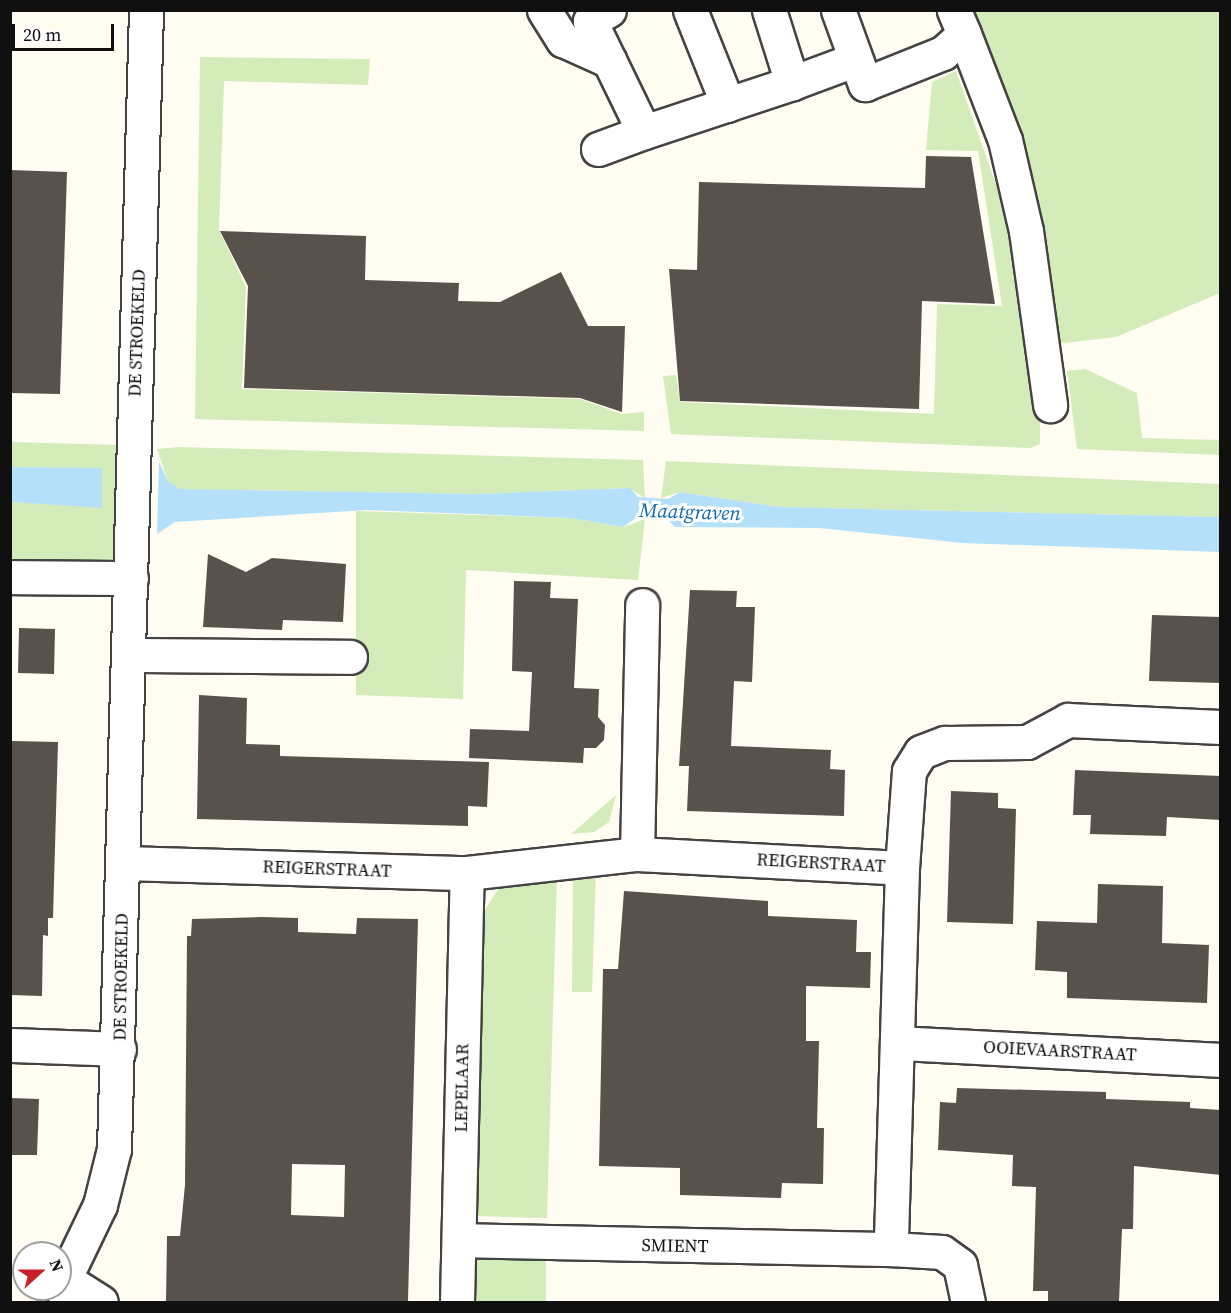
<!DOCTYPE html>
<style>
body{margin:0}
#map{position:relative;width:1231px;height:1313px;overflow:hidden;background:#fffcf2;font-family:"Source Serif 4",serif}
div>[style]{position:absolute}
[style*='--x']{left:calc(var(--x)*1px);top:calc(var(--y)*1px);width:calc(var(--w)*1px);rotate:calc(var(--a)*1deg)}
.green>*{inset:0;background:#d4ecb9}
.water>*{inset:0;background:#b4e0f9}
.building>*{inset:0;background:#59514b}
.roads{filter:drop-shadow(2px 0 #434343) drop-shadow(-2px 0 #434343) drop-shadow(0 2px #434343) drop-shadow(0 -2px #434343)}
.minor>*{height:33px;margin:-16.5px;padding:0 16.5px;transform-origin:16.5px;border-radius:16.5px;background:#fff}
span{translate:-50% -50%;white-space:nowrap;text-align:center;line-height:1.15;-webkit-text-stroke:6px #fff;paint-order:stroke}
.street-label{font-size:18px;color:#101010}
.water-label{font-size:20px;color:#1268a9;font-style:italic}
.frame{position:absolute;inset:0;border:12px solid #101010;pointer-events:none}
.north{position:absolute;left:12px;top:1241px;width:60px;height:60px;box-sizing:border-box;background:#fff;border:2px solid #9f9f9f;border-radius:50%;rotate:69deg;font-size:16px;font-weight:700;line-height:24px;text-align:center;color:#101010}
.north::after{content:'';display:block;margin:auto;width:21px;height:27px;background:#c7202a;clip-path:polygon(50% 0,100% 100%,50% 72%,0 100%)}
.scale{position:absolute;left:12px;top:24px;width:102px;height:27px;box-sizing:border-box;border:3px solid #101010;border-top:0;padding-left:8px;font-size:18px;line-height:21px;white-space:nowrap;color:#101010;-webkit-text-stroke:4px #fff;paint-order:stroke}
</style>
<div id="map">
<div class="green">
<i style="clip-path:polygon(968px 11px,1220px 11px,1220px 293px,1116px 337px,1056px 344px)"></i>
<i style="clip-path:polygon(200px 57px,370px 59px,368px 85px,224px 81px,219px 230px,246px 287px,242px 389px,580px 399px,622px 414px,644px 412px,644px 431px,195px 419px)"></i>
<i style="clip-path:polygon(956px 71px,1018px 247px,1040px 393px,1040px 444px,1030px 448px,671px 434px,663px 376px,676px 375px,680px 402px,934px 414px,937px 304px,1002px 306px,978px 151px,926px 150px,932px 82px)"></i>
<i style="clip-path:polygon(1085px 369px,1137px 393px,1142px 438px,1220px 440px,1220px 455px,1077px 449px,1067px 371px)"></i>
<i style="clip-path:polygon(11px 442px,119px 445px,115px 574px,11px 570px,11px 502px,102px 507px,101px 468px,11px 467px)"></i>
<i style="clip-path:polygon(179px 447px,643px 460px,645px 498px,629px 488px,478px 494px,180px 489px,168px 481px,157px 449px)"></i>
<i style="clip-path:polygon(666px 461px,1220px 484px,1220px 517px,778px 507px,680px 492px,661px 498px)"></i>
<i style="clip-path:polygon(356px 511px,571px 518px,623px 527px,645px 519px,638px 580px,466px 570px,463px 699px,356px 695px)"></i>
<i style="clip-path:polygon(616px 795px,609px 822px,594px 832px,571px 834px)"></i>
<i style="clip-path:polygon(596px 869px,592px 992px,572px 992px,573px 872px)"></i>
<i style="clip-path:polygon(557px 876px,547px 1218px,475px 1216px,480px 917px,501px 885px)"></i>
<i style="clip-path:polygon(474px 1254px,546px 1255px,546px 1302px,472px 1302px)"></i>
</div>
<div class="water">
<i style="clip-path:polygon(159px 462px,168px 481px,180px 489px,478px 494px,630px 488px,638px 497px,668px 499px,680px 492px,778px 507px,1220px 517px,1220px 552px,963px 543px,819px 528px,675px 527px,667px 519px,636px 518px,623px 527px,571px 518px,367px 510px,175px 522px,157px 534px)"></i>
<i style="clip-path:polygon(10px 467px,102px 468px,102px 508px,11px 502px)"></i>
</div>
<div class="building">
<i style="clip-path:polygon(926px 156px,971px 157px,995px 304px,922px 301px,919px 409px,680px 401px,669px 269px,697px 270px,699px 182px,925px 188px)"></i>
<i style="clip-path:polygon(10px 170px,67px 172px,60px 394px,10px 393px)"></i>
<i style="clip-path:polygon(220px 231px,366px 236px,365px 280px,459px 283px,458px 301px,500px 302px,561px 272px,588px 326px,625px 326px,622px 412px,580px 398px,244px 388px,248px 286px)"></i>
<i style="clip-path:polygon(208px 554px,246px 572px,272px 558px,346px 564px,343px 622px,283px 620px,282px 630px,203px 627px)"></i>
<i style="clip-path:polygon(514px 581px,551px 582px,550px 598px,578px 599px,574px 688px,599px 689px,598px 717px,605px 725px,604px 740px,596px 748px,584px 748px,583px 763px,469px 758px,470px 729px,529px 731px,532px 672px,512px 671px)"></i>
<i style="clip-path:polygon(690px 590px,737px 591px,736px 607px,755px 607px,752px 682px,734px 681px,731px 746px,831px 750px,830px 769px,845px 770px,844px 816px,687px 811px,689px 766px,679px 766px)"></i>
<i style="clip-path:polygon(1152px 615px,1221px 617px,1221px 683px,1149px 681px)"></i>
<i style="clip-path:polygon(19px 628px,55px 629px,54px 674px,18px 673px)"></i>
<i style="clip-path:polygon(199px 695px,247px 698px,246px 744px,280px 745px,280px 756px,489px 762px,487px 807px,468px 806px,468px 826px,197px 819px)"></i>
<i style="clip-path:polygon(12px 741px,58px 742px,53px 918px,48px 918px,48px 936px,43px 935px,42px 996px,10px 995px)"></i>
<i style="clip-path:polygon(1075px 770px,1221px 776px,1221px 820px,1167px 817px,1166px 836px,1090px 834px,1091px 815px,1073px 815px)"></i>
<i style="clip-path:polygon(951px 791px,998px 793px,998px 808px,1016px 809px,1013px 924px,947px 922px)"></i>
<i style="clip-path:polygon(1098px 884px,1163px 886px,1162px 943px,1209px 945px,1207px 1003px,1067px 998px,1067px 972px,1035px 970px,1037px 921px,1097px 923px)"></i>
<i style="clip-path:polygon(624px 891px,768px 901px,768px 916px,857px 920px,856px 952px,871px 952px,870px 988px,806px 986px,806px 1041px,819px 1041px,817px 1128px,824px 1128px,823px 1184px,782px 1183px,781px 1198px,680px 1195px,680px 1168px,599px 1166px,603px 969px,618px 969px)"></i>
<i style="clip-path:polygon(evenodd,261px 917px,298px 918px,298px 932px,356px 934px,357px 918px,418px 919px,408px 1301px,166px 1302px,167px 1236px,180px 1236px,185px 1185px,187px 936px,191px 936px,192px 919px,261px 917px,292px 1164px,345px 1165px,344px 1217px,291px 1215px,292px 1164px)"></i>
<i style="clip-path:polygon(957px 1088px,1106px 1092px,1106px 1099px,1190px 1102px,1190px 1108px,1221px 1110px,1221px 1175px,1134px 1166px,1133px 1229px,1122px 1229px,1119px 1302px,1048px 1302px,1048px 1291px,1033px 1291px,1036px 1187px,1012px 1186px,1013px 1155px,938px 1150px,940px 1102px,956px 1103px)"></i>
<i style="clip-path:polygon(10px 1098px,39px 1099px,37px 1155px,10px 1155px)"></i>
</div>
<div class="roads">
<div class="minor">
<i style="--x:544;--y:10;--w:36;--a:58"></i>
<i style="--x:563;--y:40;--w:51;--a:24.1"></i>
<i style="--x:609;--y:10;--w:22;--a:150"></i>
<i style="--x:590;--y:21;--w:123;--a:64.1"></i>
<i style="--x:644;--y:132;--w:156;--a:-18.3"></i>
<i style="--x:690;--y:10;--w:102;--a:68.2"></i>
<i style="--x:769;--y:10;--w:77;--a:72.5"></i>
<i style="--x:792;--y:83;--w:66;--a:-20.4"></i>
<i style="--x:838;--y:10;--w:79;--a:70"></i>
<i style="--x:865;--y:84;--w:84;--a:-21.7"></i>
<i style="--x:943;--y:53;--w:28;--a:-42"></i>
<i style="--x:964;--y:34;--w:26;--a:-113"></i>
<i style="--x:964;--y:34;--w:114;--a:68.9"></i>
<i style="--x:1005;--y:140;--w:93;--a:77"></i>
<i style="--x:1026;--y:231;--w:176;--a:82.1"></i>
<i style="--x:598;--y:149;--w:49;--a:-20.3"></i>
<i style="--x:10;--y:577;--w:121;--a:0.5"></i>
<i style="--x:129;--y:655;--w:221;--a:0.5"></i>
<i style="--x:637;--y:854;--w:249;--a:-88.8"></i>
<i style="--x:124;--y:863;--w:343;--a:1.7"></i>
<i style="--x:467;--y:873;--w:171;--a:-6.4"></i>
<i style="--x:637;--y:854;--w:265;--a:3"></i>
<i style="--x:902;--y:868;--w:97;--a:-85.9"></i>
<i style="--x:909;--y:771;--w:22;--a:-58"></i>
<i style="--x:921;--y:752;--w:26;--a:-21"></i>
<i style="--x:945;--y:743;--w:82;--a:-0.7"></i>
<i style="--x:1027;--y:742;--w:47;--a:-28.2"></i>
<i style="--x:1068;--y:720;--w:152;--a:2.6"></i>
<i style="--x:902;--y:868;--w:381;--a:91.7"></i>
<i style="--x:891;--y:1249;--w:51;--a:3.4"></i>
<i style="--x:942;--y:1252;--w:22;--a:36"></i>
<i style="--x:960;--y:1265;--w:38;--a:78"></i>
<i style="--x:899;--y:1043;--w:321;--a:3"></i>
<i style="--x:10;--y:1045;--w:109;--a:2.1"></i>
<i style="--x:459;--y:1240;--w:432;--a:1.2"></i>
<i style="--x:66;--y:1280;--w:41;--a:32.2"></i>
<i style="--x:60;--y:1288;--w:92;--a:-64.3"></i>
<i style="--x:100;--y:1205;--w:58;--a:-76"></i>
<i style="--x:114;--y:1149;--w:1139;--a:-88.39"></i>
<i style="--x:457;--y:1302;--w:429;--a:-88.7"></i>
</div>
</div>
<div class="street-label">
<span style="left:137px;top:333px;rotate:-88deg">DE STROEKELD</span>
<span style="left:821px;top:863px;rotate:3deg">REIGERSTRAAT</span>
<span style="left:327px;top:869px;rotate:2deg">REIGERSTRAAT</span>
<span style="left:121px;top:977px;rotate:-89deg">DE STROEKELD</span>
<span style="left:1060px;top:1051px;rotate:3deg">OOIEVAARSTRAAT</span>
<span style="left:462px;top:1088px;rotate:-89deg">LEPELAAR</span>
<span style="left:675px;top:1246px;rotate:1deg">SMIENT</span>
</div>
<div class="water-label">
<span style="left:690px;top:512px;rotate:2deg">Maatgraven</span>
</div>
<div class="frame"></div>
<div class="north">N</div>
<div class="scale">20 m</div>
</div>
